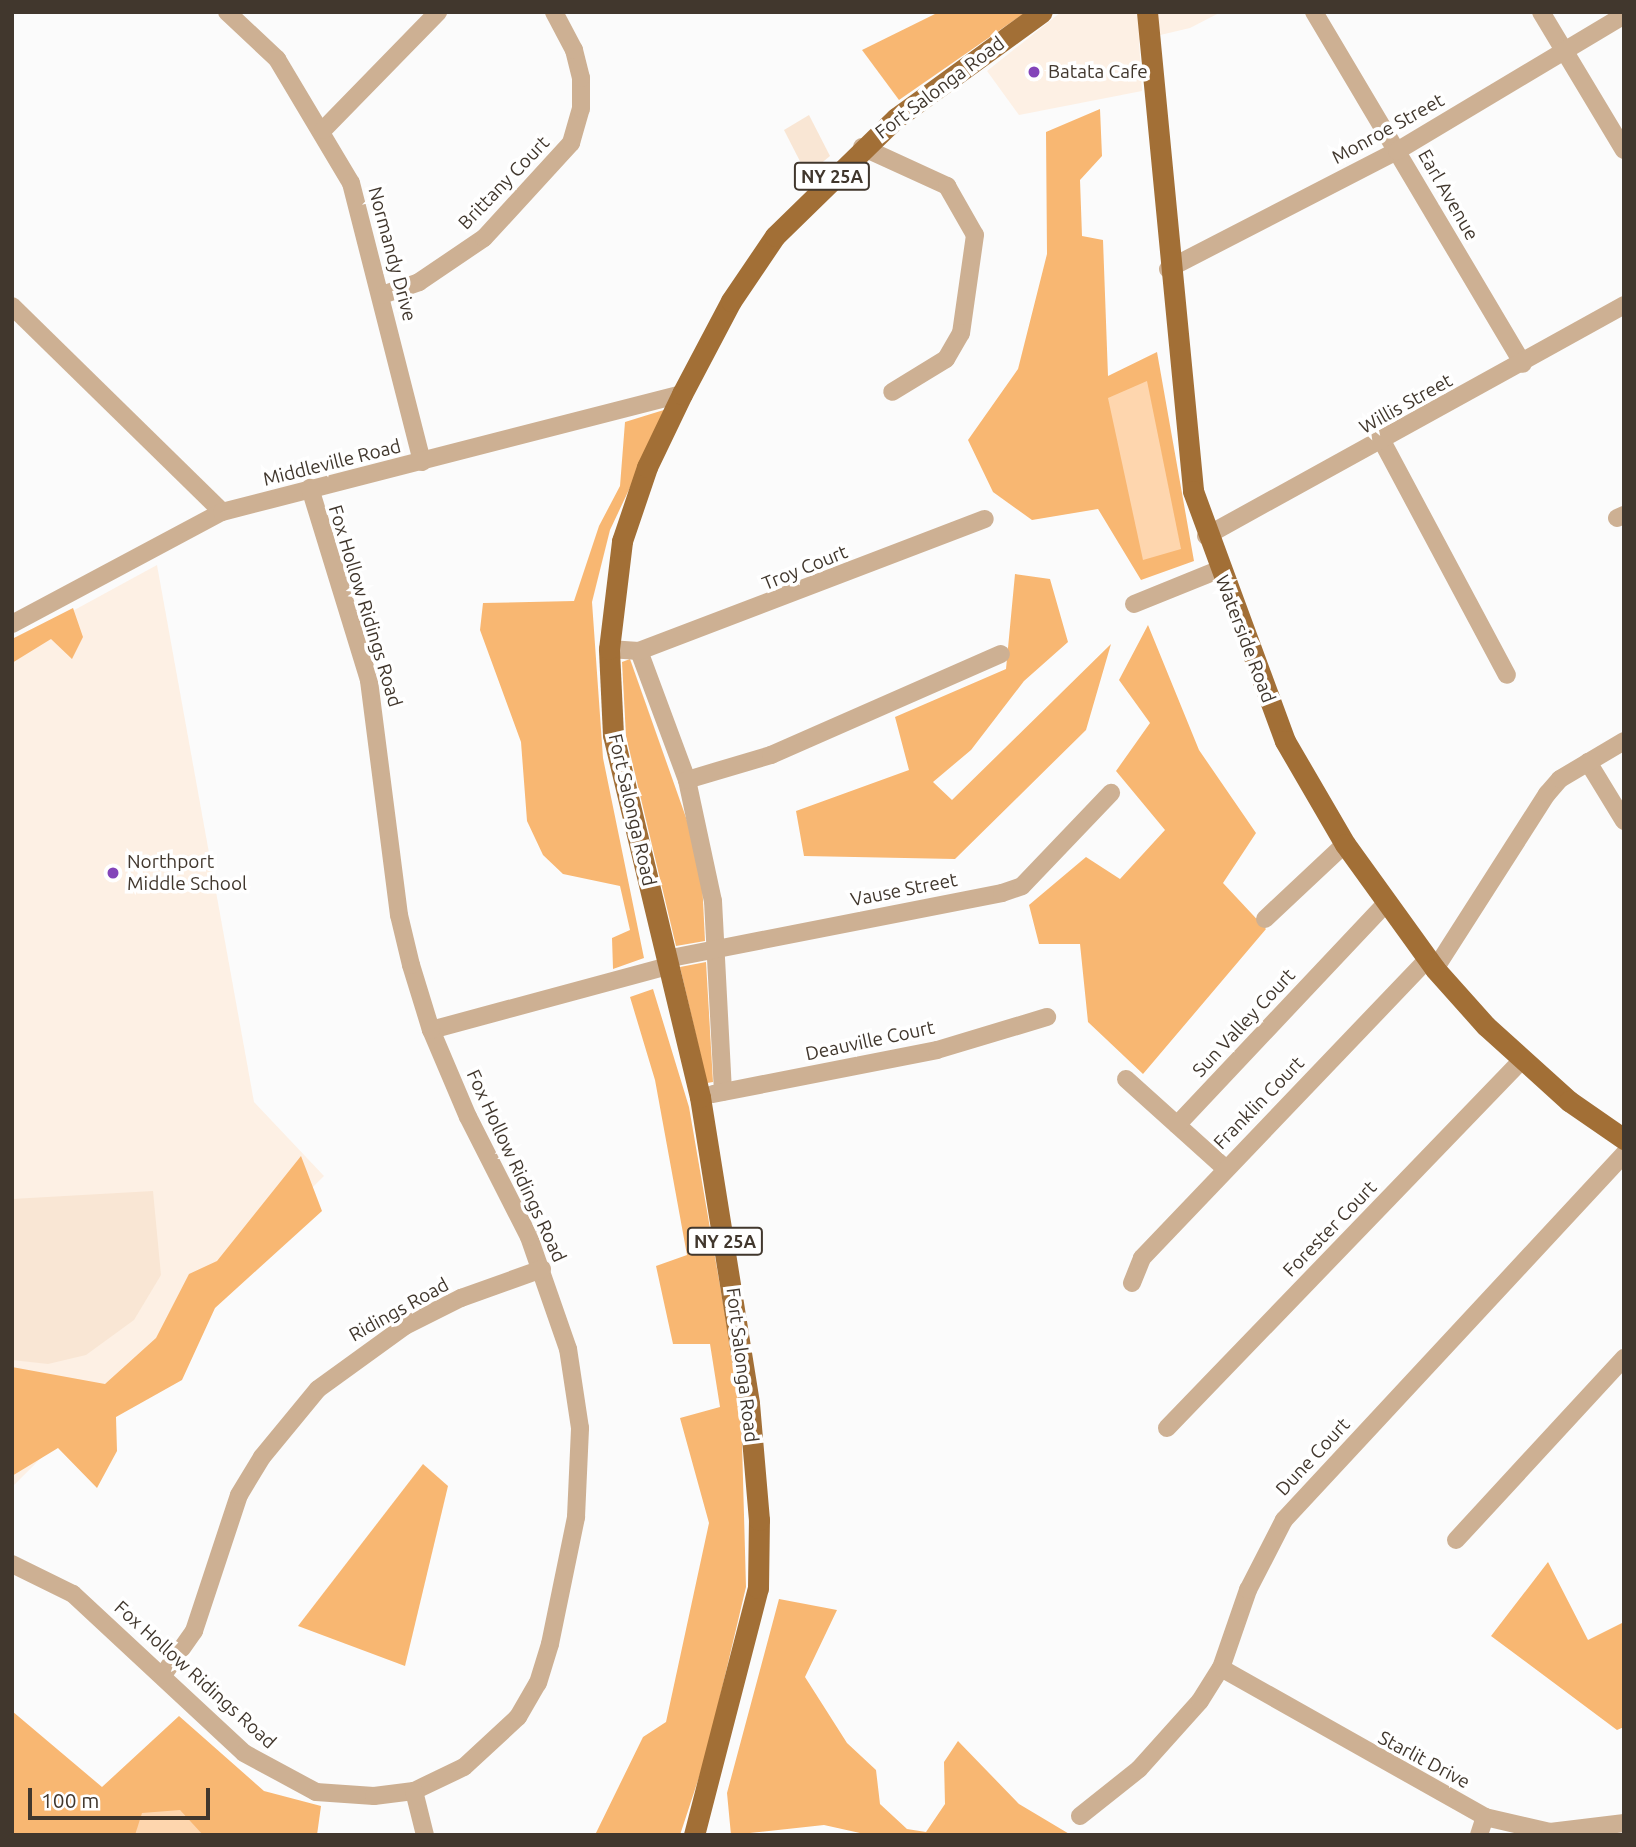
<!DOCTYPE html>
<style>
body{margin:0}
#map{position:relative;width:1636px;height:1847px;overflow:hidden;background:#fbfbfb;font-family:Ubuntu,sans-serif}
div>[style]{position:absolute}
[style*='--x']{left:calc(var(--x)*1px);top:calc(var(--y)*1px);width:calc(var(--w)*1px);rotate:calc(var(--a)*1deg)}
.built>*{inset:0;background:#fdf0e4}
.green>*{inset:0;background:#f9e6d4}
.forest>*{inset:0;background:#f8b772}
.water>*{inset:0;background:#fed6ae}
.minor>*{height:18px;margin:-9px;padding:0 9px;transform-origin:9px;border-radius:9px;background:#cdb093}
.major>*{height:21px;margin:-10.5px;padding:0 10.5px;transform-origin:10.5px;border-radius:10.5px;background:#a26f36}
.dots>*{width:19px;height:19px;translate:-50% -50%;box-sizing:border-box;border:4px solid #fff;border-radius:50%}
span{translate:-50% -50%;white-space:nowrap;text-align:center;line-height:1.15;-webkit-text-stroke:7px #fff;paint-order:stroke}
.shield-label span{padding:2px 5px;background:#fff;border:2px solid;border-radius:5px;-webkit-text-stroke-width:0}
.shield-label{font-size:18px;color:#41372d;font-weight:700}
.poi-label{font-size:19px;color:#41372d}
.left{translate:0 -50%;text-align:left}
.street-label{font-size:19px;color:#41372d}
.frame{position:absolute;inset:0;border:14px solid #41372d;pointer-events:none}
.scale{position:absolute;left:28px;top:1788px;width:182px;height:32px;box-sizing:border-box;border:4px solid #41372d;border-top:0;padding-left:9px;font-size:21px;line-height:24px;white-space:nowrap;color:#41372d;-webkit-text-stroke:5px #fff;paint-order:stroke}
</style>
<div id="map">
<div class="built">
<i style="clip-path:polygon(1061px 12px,1221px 12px,1190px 28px,1139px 40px,1142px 91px,1019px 115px,987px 71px)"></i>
<i style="clip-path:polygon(157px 565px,254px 1102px,324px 1176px,12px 1487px,12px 644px)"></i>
</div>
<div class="green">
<i style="clip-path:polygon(809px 115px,830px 156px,807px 175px,784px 130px)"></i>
<i style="clip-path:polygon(153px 1191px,161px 1275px,134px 1320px,86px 1355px,48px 1364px,12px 1360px,12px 1199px)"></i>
</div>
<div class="forest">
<i style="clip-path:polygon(939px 12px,1026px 12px,899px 100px,862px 50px)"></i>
<i style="clip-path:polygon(1100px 109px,1102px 156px,1080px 180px,1082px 236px,1103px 240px,1108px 376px,1157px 352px,1194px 561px,1141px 580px,1098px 509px,1032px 520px,993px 492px,968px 440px,1018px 369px,1047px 254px,1046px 132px)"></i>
<i style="clip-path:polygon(667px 409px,610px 530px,592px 602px,603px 758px,644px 958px,613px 969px,612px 938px,630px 930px,620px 886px,563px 874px,543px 855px,527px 821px,521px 742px,480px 630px,483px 603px,574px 601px,599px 526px,620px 486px,625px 422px)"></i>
<i style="clip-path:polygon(1015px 574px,1050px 579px,1068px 642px,1024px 681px,971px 750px,933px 782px,952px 800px,1111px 644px,1086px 730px,955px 859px,804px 856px,796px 811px,909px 770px,895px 717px,1006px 669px)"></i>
<i style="clip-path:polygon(73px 608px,83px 637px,72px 659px,51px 639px,12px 663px,12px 639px)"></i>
<i style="clip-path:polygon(1148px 625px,1199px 750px,1256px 833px,1223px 883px,1266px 929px,1143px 1074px,1088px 1022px,1080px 944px,1039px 944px,1029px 905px,1086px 857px,1120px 879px,1165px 830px,1116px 771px,1150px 723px,1119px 680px)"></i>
<i style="clip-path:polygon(630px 659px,701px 860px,705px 941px,676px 946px,626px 736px,622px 662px)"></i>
<i style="clip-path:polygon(706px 962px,713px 1082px,707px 1083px,680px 967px)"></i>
<i style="clip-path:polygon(653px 989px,689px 1107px,741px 1407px,746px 1587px,706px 1756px,680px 1835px,595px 1835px,643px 1737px,666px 1722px,709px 1523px,680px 1418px,720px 1407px,710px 1344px,673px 1344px,656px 1266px,687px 1255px,655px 1080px,630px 997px)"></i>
<i style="clip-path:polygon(301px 1156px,322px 1211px,215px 1308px,182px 1380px,116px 1417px,117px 1451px,97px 1488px,58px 1448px,12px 1476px,12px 1367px,105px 1384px,156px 1338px,189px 1274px,217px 1261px)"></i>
<i style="clip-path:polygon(423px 1464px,448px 1486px,405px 1666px,298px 1626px)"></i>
<i style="clip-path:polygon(1548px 1562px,1588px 1640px,1624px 1622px,1624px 1727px,1617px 1730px,1491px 1636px)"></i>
<i style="clip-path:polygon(779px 1599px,837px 1610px,805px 1677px,847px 1743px,876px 1770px,880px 1804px,907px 1829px,926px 1832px,945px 1804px,944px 1762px,958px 1741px,1019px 1804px,1071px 1835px,869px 1835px,824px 1825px,731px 1835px,727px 1793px)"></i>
<i style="clip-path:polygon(12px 1711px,102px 1787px,179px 1716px,264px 1791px,321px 1806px,317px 1835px,12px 1835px)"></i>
</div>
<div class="water">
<i style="clip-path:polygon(1147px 381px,1181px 549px,1143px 560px,1108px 398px)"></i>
<i style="clip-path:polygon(180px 1810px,203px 1835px,135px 1835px,142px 1813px)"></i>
</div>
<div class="minor">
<i style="--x:227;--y:12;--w:69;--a:43.2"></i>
<i style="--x:277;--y:59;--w:144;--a:59.2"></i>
<i style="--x:351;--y:183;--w:288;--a:75.7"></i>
<i style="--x:1314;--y:12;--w:409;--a:59.3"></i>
<i style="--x:1541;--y:12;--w:161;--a:59"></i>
<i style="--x:323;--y:130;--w:165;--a:-45.7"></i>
<i style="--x:862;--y:147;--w:94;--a:24.6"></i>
<i style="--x:947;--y:186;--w:56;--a:60.3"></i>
<i style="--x:975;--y:235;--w:99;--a:98.1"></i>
<i style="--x:961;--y:333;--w:30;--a:120"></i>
<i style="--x:946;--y:359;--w:63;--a:148.6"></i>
<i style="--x:1168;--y:269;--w:258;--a:-27.3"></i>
<i style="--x:1397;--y:151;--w:265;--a:-30.9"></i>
<i style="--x:382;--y:295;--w:39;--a:-19"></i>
<i style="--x:419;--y:282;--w:78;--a:-34.1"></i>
<i style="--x:484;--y:238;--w:129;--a:-47.5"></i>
<i style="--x:571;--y:143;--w:35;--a:-74"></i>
<i style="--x:581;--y:109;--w:31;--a:-90"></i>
<i style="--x:581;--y:78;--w:29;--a:-104"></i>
<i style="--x:574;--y:50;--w:43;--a:-117.8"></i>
<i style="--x:12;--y:306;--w:294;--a:44.4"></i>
<i style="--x:1382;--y:441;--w:265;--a:61.9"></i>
<i style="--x:1617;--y:518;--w:8;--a:-23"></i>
<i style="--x:1206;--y:536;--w:478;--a:-28.9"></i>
<i style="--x:1134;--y:604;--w:91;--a:-22"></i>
<i style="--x:12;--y:624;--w:238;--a:-28.1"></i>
<i style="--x:222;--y:512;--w:475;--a:-14.4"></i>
<i style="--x:609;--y:649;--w:30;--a:4"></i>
<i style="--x:639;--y:651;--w:138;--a:69.6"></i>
<i style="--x:687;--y:780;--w:124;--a:77.9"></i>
<i style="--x:713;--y:901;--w:191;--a:87"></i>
<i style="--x:639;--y:651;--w:370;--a:-20.9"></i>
<i style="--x:1588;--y:762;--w:69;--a:58.6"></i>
<i style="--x:687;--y:780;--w:88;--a:-16.6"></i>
<i style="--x:771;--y:755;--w:251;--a:-23.7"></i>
<i style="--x:1265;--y:919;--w:110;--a:-43.2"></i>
<i style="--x:666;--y:959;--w:342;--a:-11.1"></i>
<i style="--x:1002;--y:893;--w:21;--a:-19"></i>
<i style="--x:1022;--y:886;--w:129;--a:-46.3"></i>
<i style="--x:1435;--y:969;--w:208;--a:-57.4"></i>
<i style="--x:1547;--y:794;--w:20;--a:-49"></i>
<i style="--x:1560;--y:779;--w:74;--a:-30.7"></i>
<i style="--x:431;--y:1030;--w:245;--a:-15.1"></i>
<i style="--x:1126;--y:1079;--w:133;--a:42"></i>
<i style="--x:713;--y:1094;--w:228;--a:-11.1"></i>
<i style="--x:937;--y:1050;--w:115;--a:-16.7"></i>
<i style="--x:1177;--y:1125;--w:306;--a:-46.7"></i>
<i style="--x:1132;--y:1283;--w:27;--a:-68"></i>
<i style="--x:1142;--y:1258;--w:412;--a:-46.3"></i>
<i style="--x:1167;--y:1428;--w:513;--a:-46.03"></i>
<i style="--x:1456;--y:1540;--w:248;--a:-47.3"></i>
<i style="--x:12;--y:1564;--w:68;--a:26.2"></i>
<i style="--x:73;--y:1594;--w:233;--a:42.9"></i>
<i style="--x:244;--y:1753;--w:82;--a:28.4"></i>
<i style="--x:316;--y:1792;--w:58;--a:3.9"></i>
<i style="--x:374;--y:1796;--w:40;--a:-7.1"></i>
<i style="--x:414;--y:1791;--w:55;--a:-25.6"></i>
<i style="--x:464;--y:1767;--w:74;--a:-42.8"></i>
<i style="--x:518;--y:1717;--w:39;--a:-60"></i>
<i style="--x:538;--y:1683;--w:41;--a:-72.9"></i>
<i style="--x:550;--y:1644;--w:130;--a:-78.4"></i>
<i style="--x:576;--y:1517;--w:89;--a:-87.4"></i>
<i style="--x:580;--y:1428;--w:80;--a:-98.6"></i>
<i style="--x:568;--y:1349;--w:119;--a:-109.2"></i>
<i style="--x:529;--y:1237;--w:135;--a:-116.9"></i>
<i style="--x:468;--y:1117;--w:95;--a:-113"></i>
<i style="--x:431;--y:1030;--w:68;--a:-107.1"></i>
<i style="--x:411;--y:965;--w:51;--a:-103.5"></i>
<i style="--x:399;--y:915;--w:237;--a:-97.3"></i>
<i style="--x:369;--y:680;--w:201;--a:-107.1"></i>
<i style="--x:1221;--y:1668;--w:303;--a:29.4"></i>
<i style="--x:1485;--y:1817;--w:67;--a:13"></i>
<i style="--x:1550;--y:1832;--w:75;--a:-6.9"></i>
<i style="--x:163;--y:1675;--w:54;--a:-54.8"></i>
<i style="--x:194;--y:1631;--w:143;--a:-71.7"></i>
<i style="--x:239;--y:1495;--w:44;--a:-58.8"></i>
<i style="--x:262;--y:1457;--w:88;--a:-50.5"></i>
<i style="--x:318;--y:1389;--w:107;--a:-35.9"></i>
<i style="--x:405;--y:1326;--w:63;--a:-26.6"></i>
<i style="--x:461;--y:1298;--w:86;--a:-19.7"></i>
<i style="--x:414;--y:1791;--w:45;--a:76"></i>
<i style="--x:1080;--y:1816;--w:75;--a:-38.5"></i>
<i style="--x:1139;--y:1769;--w:91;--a:-48.1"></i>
<i style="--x:1200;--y:1701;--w:39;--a:-58"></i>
<i style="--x:1221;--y:1668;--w:83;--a:-70.9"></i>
<i style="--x:1248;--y:1590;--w:79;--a:-62.8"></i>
<i style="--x:1284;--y:1520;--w:500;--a:-47.1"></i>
<i style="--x:1479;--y:1835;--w:19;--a:-72"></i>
</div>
<div class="major">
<i style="--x:1147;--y:12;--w:481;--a:84.5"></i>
<i style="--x:1193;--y:491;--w:266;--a:69.8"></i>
<i style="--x:1285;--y:741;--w:119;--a:59.8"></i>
<i style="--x:1345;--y:844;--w:154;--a:54.2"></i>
<i style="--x:1435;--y:969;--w:76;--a:48.2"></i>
<i style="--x:1486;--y:1026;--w:112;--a:42.1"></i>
<i style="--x:1569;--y:1101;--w:67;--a:34.6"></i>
<i style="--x:694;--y:1835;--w:255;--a:-75.5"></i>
<i style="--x:758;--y:1588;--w:68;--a:-89.2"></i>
<i style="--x:759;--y:1520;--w:117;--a:-94.9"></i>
<i style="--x:749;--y:1403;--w:310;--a:-99.1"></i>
<i style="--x:700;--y:1097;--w:372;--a:-103.5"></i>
<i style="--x:613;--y:735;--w:86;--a:-92.7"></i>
<i style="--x:609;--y:649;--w:109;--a:-83.1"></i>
<i style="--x:622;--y:541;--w:78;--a:-71.3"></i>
<i style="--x:647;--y:467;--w:81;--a:-64.4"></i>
<i style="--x:682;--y:394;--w:105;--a:-62.2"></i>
<i style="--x:731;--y:301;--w:78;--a:-55.9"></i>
<i style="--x:775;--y:236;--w:169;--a:-44.3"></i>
<i style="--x:896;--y:118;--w:180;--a:-36"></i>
</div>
<div class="dots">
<i style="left:1034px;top:72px;background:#8344b9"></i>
<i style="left:113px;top:873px;background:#8344b9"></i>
</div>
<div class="shield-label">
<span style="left:832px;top:176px">NY 25A</span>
<span style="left:725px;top:1241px">NY 25A</span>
</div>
<div class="poi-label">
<span class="left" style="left:1048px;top:72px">Batata Cafe</span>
<span class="left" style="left:127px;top:873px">Northport<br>Middle School</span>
</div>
<div class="street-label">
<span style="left:940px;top:88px;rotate:-37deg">Fort Salonga Road</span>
<span style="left:1388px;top:129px;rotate:-29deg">Monroe Street</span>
<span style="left:504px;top:183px;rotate:-46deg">Brittany Court</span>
<span style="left:1448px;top:195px;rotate:60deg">Earl Avenue</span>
<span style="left:392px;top:254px;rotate:75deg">Normandy Drive</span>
<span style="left:1406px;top:404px;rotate:-29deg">Willis Street</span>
<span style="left:332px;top:463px;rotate:-14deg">Middleville Road</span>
<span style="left:805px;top:568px;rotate:-22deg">Troy Court</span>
<span style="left:365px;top:606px;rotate:73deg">Fox Hollow Ridings Road</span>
<span style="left:1245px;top:639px;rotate:69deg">Waterside Road</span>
<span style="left:632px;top:810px;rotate:77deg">Fort Salonga Road</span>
<span style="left:904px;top:890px;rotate:-11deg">Vause Street</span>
<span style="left:1244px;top:1023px;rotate:-47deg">Sun Valley Court</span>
<span style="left:870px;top:1041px;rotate:-12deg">Deauville Court</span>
<span style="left:1259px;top:1103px;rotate:-46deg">Franklin Court</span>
<span style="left:516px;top:1166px;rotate:65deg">Fox Hollow Ridings Road</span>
<span style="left:1330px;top:1229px;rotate:-46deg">Forester Court</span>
<span style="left:399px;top:1310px;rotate:-29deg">Ridings Road</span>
<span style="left:742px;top:1365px;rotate:83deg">Fort Salonga Road</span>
<span style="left:1313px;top:1457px;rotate:-47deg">Dune Court</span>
<span style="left:195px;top:1675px;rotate:42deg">Fox Hollow Ridings Road</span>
<span style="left:1424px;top:1760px;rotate:28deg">Starlit Drive</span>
</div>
<div class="frame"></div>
<div class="scale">100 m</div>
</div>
